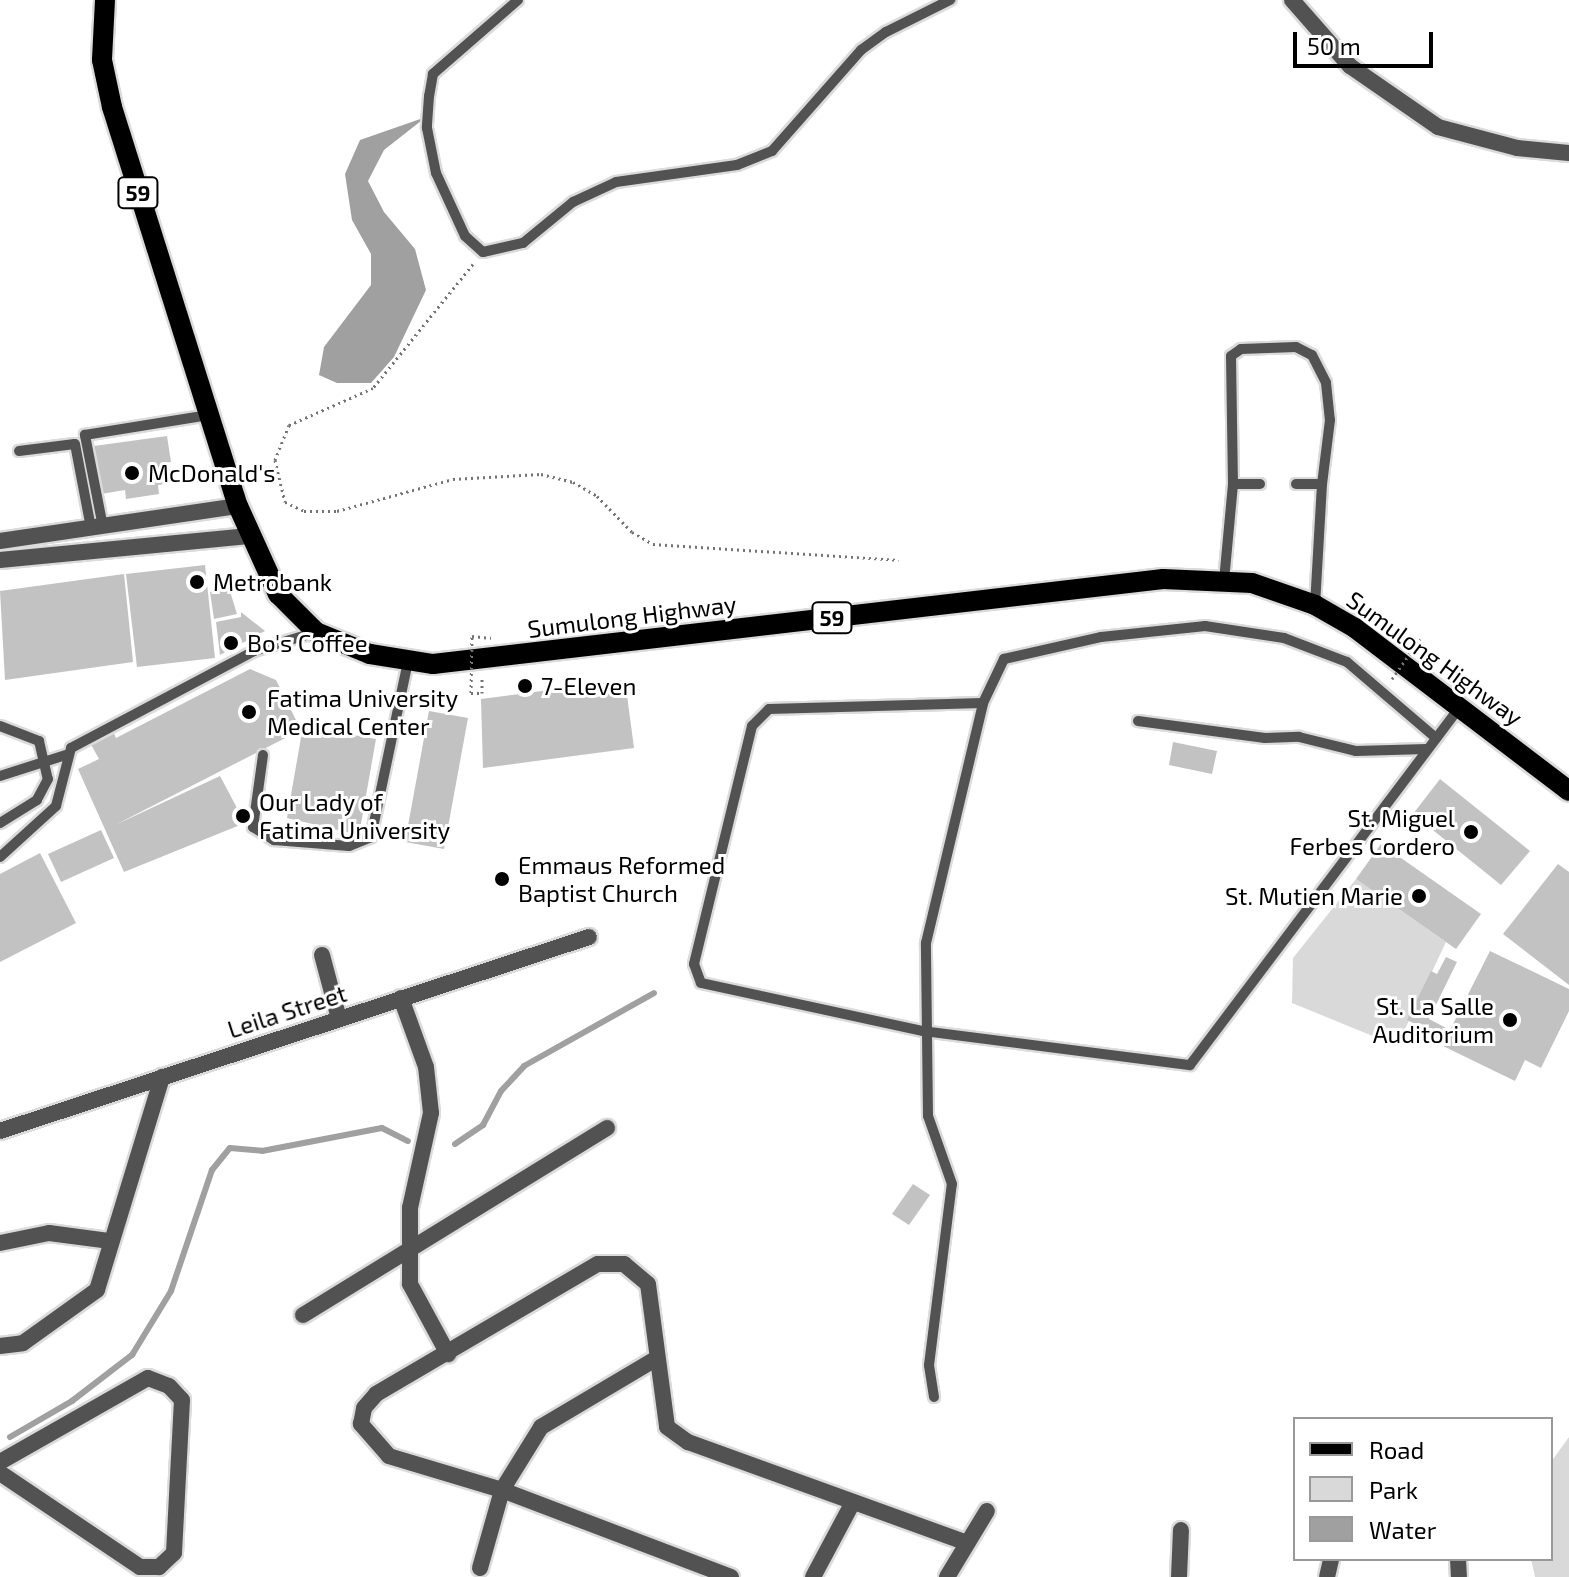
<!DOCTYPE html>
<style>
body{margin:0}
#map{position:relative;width:1569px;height:1577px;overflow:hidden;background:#fff;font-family:"Exo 2",sans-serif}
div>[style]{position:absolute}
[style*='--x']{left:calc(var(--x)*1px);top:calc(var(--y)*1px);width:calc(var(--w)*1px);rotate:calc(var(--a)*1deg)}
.green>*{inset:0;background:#d9d9d9}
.water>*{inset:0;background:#a0a0a0}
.stream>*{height:6px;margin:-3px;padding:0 3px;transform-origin:3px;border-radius:3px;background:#a0a0a0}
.building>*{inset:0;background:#c2c2c2}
.path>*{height:3px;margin-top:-1.5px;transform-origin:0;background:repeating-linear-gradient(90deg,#747474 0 2px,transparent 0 6px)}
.roads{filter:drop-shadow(2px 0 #dbdbdb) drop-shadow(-2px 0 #dbdbdb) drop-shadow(0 2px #dbdbdb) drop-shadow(0 -2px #dbdbdb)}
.service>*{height:10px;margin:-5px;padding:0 5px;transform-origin:5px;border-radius:5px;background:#525252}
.minor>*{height:16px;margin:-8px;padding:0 8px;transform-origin:8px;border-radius:8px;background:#525252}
.tertiary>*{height:16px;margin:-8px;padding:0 8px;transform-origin:8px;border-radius:8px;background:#525252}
.primary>*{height:20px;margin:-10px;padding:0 10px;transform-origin:10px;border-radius:10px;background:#000}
.path-bridge>*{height:3px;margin-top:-1.5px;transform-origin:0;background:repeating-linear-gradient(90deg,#747474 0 2px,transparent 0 6px)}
.dots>*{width:22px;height:22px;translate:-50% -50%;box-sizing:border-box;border:4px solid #fff;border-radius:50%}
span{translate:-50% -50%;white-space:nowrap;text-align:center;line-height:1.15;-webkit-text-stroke:6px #fff;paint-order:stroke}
.shield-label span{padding:2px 6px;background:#fff;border:2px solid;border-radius:6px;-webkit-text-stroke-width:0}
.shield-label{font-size:22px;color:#000;font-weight:700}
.poi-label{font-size:24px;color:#000}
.left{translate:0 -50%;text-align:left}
.right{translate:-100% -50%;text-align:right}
.street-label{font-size:24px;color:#000}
.legend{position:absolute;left:1293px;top:1417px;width:260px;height:144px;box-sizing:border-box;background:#fff;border:2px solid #999;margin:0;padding:10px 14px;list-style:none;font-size:24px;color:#000}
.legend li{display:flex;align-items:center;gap:16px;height:40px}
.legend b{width:40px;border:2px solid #999}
.scale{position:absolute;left:1293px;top:32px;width:140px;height:36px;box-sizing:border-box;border:4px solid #000;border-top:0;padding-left:10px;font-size:24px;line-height:28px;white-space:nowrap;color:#000;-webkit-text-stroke:6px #fff;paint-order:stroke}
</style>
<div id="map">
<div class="green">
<i style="clip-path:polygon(1356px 879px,1446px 942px,1397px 1046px,1292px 1003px,1293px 958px)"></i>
<i style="clip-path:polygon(1569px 1437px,1569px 1577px,1535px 1577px,1531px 1559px,1551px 1559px,1551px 1462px)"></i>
</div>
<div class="water">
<i style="clip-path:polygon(426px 117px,384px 150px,368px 181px,384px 212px,415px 249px,426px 290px,394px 357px,371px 383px,337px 383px,319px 375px,324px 347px,371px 285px,371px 254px,352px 220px,345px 174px,360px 140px)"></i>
</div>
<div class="stream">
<i style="--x:455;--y:1144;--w:34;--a:-34"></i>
<i style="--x:483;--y:1125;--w:38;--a:-62"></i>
<i style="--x:501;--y:1091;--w:34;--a:-47"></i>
<i style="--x:524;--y:1066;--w:149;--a:-29.3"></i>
<i style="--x:10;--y:1437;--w:72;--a:-30.1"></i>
<i style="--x:72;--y:1401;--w:76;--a:-37.5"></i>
<i style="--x:132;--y:1355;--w:75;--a:-58.6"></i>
<i style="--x:171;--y:1291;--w:128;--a:-71.3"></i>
<i style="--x:212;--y:1170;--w:28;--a:-51"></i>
<i style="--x:230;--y:1148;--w:32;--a:5"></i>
<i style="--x:262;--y:1151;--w:122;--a:-10.9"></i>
<i style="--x:382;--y:1128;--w:29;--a:27"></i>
</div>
<div class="building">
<i style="clip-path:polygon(167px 436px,171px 462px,164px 463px,167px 484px,158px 485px,159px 494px,126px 499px,125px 490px,101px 494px,94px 446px)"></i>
<i style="clip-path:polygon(205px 565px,215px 658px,137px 667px,126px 574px)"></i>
<i style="clip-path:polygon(124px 574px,133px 662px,5px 680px,0 591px)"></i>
<i style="clip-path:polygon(229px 588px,237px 614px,214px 619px,210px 592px)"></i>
<i style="clip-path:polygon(241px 612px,265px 631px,220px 655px,216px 622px,241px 617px)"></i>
<i style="clip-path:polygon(250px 669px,276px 680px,301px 730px,115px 825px,220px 776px,245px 823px,124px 872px,78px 769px,99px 759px,88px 739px,111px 727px,116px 738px)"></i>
<i style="clip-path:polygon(625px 680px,634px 748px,483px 768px,481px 699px)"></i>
<i style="clip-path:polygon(429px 711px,468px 718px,444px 849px,405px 842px)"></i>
<i style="clip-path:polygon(303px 726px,376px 739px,359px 835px,287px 818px)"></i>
<i style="clip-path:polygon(1173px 742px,1217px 751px,1212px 774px,1169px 765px)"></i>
<i style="clip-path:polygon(1440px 779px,1530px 851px,1501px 885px,1413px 814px)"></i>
<i style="clip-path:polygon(101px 830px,114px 858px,61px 882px,48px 854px)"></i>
<i style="clip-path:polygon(1381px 844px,1481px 914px,1456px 949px,1356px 879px)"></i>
<i style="clip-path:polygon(40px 853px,76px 923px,0 962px,0 874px)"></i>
<i style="clip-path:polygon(1558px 864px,1569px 872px,1569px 985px,1503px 934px)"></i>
<i style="clip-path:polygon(1490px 951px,1569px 989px,1569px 1011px,1541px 1068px,1525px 1060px,1515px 1081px,1443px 1046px,1446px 1039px,1407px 1020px,1431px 971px,1437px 974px,1446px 957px,1457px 962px,1429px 1019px,1450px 1030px)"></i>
<i style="clip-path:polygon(913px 1184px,930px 1195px,909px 1225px,892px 1214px)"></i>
</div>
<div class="path">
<i style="--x:473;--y:264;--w:159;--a:128.9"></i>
<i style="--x:373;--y:388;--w:92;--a:156.2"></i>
<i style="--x:289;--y:425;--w:38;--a:112"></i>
<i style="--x:275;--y:460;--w:43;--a:76.6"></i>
<i style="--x:285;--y:502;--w:21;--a:25"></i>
<i style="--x:304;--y:511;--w:33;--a:0"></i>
<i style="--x:337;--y:511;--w:120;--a:-15.4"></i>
<i style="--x:453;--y:479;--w:88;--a:-3.3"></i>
<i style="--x:541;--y:474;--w:33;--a:14"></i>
<i style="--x:573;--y:482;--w:28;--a:30"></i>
<i style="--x:597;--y:496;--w:50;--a:45.8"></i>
<i style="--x:632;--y:532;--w:24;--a:30"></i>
<i style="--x:653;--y:544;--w:246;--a:3.7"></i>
<i style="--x:472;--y:636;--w:19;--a:6"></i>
<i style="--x:471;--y:693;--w:11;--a:0"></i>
<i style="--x:482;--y:693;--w:17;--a:-90"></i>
</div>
<div class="roads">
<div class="service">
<i style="--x:518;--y:0;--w:113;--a:139"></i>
<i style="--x:433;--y:74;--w:22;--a:100"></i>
<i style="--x:429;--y:96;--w:32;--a:94"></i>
<i style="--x:427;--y:128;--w:46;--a:78.7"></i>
<i style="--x:436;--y:173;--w:69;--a:65.3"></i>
<i style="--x:465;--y:236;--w:24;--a:42"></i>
<i style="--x:483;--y:252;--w:41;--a:-12.7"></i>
<i style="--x:523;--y:243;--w:65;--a:-39.4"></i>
<i style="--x:573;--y:202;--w:47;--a:-24.9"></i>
<i style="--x:616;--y:182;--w:122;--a:-8"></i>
<i style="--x:737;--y:165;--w:38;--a:-22"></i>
<i style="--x:772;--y:151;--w:135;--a:-48.6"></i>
<i style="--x:861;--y:50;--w:31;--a:-36"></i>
<i style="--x:886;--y:32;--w:72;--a:-26.6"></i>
<i style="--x:19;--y:451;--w:56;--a:-7.1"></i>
<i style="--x:75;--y:444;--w:86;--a:79.2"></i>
<i style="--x:1233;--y:484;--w:128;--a:-90.9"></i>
<i style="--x:1231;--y:356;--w:12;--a:-35"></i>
<i style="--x:1241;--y:349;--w:55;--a:-2.1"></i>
<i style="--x:1296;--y:347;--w:18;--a:27"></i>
<i style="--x:1312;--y:355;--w:31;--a:63"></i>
<i style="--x:1326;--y:383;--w:37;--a:84"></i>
<i style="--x:1330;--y:420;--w:64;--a:97.1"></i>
<i style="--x:1296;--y:484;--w:26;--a:0"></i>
<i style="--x:1322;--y:484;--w:121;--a:93.3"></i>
<i style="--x:103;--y:527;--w:94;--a:-101.1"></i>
<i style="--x:85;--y:435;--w:125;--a:-9.2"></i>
<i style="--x:1224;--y:581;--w:97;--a:-84.7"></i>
<i style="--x:1233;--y:484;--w:27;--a:0"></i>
<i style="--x:983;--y:703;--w:214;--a:178.4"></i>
<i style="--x:769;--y:709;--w:24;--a:135"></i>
<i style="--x:752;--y:726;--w:245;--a:103.7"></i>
<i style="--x:694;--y:964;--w:20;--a:70"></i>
<i style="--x:701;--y:983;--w:227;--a:12.2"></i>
<i style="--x:923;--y:1031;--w:269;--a:7.3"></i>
<i style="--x:1190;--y:1065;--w:448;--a:-53"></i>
<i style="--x:1138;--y:721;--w:128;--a:7.6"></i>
<i style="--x:1265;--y:738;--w:34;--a:-2"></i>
<i style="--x:1299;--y:737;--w:59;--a:13.8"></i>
<i style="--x:1356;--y:751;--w:71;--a:-1.6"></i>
<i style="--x:0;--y:726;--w:42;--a:21"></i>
<i style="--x:39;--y:741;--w:39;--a:77"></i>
<i style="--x:48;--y:779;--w:24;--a:118"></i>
<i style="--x:37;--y:800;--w:44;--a:148.1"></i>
<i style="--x:263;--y:755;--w:73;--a:97.9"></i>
<i style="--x:253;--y:827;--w:25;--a:32"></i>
<i style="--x:274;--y:840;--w:75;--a:4.6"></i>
<i style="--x:349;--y:846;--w:24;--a:-22"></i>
<i style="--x:371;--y:837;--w:180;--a:-78.1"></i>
<i style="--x:0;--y:776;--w:69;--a:-17.7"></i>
<i style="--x:0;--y:857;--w:76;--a:-42.3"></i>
<i style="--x:56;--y:806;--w:60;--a:-75.5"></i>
<i style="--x:71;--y:748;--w:207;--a:-27.9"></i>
<i style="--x:254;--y:651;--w:65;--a:-17"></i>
<i style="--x:934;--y:1397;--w:32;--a:-99"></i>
<i style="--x:929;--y:1365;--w:182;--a:-82.8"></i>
<i style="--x:952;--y:1184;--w:72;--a:-109.4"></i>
<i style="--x:928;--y:1116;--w:173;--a:-90.7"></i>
<i style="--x:926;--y:943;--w:247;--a:-76.6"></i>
<i style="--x:983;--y:703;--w:49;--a:-64.5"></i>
<i style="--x:1004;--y:659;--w:99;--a:-12.8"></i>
<i style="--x:1101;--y:637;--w:105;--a:-6"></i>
<i style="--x:1205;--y:626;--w:80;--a:8.6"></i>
<i style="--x:1284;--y:638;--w:67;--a:20.9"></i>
<i style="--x:1347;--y:662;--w:117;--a:40.5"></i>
</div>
<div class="minor">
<i style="--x:1292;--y:0;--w:88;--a:48.7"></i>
<i style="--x:1350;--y:66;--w:107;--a:34.7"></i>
<i style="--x:1438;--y:127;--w:82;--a:14.9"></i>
<i style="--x:1517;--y:148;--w:52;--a:5.5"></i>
<i style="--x:322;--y:955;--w:66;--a:75.1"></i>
<i style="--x:401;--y:998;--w:73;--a:70.1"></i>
<i style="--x:426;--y:1067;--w:46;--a:83.8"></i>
<i style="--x:431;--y:1113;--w:97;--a:102.5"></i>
<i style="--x:410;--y:1208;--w:76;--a:90"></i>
<i style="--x:410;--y:1284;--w:80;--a:61.5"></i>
<i style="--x:0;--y:1131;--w:620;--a:-18.23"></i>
<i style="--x:0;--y:1243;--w:50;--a:-11.5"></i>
<i style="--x:49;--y:1233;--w:62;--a:7.5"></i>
<i style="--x:303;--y:1315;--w:357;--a:-31.6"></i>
<i style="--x:0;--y:1346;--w:23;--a:-7"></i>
<i style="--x:23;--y:1343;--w:91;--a:-35.6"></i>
<i style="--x:97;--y:1290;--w:223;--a:-73"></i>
<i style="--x:0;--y:1462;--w:170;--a:-29.6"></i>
<i style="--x:148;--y:1378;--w:22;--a:21"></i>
<i style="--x:169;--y:1386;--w:19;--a:47"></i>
<i style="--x:182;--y:1400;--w:153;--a:93"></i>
<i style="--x:174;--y:1553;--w:21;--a:137"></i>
<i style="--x:159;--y:1567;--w:19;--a:180"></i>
<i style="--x:140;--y:1567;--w:169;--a:-146.1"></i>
<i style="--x:1458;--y:1559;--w:18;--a:87"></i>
<i style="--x:480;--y:1568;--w:81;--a:-74.2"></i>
<i style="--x:502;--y:1490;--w:74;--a:-58.2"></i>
<i style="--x:541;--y:1427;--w:131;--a:-30.7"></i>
<i style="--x:731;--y:1577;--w:245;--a:-159.2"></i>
<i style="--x:502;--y:1490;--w:118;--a:-163.3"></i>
<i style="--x:389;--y:1456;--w:43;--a:-131.2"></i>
<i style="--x:361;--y:1424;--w:16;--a:-79"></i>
<i style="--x:364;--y:1408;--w:18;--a:-49"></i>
<i style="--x:376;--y:1394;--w:257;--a:-30.4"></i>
<i style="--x:598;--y:1264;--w:26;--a:0"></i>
<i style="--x:624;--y:1264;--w:31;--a:40"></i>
<i style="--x:648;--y:1284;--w:144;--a:82.4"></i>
<i style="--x:667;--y:1427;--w:26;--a:36"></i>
<i style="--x:688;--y:1442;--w:297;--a:19.9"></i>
<i style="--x:813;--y:1577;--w:85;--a:-61.9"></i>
<i style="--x:947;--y:1577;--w:77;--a:-58.8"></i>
<i style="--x:1179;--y:1577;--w:47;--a:-87.6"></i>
<i style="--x:1327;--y:1577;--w:18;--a:-77"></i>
</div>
<div class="tertiary">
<i style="--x:0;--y:541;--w:241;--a:-8.4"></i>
<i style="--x:0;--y:560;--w:250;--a:-5.5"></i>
</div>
<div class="primary">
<i style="--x:105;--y:0;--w:60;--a:92.9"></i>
<i style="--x:102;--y:60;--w:48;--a:78"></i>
<i style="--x:112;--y:107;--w:418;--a:72.5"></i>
<i style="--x:238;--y:506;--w:97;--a:65.6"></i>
<i style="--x:278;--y:594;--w:54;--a:45"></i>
<i style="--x:316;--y:632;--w:58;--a:22.2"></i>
<i style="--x:370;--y:654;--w:64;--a:9"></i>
<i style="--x:433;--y:664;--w:735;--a:-6.64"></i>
<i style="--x:1163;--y:579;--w:89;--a:2.6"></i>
<i style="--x:1252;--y:583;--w:67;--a:19.2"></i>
<i style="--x:1315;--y:605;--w:46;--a:29.9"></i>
<i style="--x:1355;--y:628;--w:269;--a:37.3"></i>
</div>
</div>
<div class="path-bridge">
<i style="--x:1392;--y:679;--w:49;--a:-55"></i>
<i style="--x:471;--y:693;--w:57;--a:-89"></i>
</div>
<div class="dots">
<i style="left:132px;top:473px;background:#000"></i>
<i style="left:197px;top:582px;background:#000"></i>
<i style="left:231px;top:643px;background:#000"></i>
<i style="left:525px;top:686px;background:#000"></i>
<i style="left:249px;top:712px;background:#000"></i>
<i style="left:243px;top:816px;background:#000"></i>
<i style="left:1471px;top:832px;background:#000"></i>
<i style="left:502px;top:879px;background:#000"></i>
<i style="left:1419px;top:896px;background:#000"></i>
<i style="left:1510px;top:1020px;background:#000"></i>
</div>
<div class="shield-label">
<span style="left:138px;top:193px">59</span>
<span style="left:832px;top:618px">59</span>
</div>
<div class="poi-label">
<span class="left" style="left:148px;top:473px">McDonald's</span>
<span class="left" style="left:213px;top:582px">Metrobank</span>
<span class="left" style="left:247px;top:643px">Bo's Coffee</span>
<span class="left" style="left:541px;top:686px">7-Eleven</span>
<span class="left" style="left:267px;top:712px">Fatima University<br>Medical Center</span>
<span class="left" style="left:259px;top:816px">Our Lady of<br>Fatima University</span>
<span class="right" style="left:1455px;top:832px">St. Miguel<br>Ferbes Cordero</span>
<span class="left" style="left:518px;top:879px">Emmaus Reformed<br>Baptist Church</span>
<span class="right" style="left:1403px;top:896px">St. Mutien Marie</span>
<span class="right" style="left:1494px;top:1020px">St. La Salle<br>Auditorium</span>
</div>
<div class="street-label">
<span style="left:632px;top:616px;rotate:-7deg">Sumulong Highway</span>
<span style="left:1435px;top:658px;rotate:36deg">Sumulong Highway</span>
<span style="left:287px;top:1011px;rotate:-18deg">Leila Street</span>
</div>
<ul class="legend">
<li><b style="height:10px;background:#000"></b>Road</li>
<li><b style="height:22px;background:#d9d9d9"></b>Park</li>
<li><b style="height:22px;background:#a0a0a0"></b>Water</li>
</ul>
<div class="scale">50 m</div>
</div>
